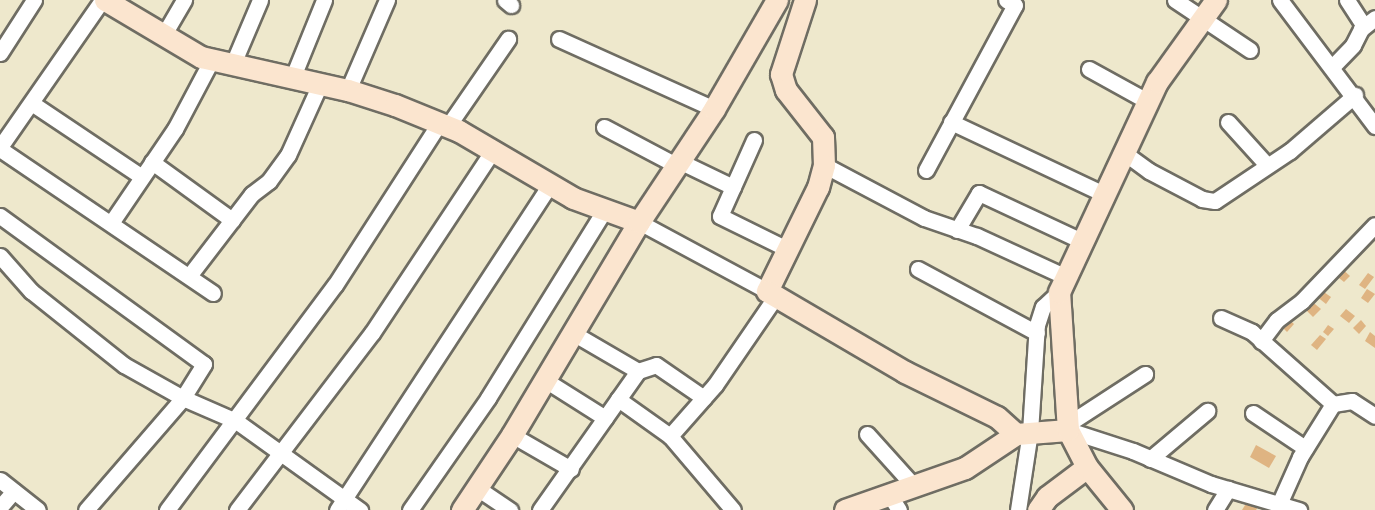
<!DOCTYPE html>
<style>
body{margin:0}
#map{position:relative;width:1375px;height:510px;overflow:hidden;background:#eee8cc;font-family:"IM FELL English",serif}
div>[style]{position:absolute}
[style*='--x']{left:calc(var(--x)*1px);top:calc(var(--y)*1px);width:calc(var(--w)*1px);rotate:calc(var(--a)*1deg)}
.building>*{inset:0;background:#dfb482}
.roads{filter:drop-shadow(2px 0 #6f6d63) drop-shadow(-2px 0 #6f6d63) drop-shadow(0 2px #6f6d63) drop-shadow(0 -2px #6f6d63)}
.street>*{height:15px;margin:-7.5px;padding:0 7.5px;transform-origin:7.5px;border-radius:7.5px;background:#fff}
.secondary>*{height:21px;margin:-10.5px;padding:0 10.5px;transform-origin:10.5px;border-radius:10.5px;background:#fbe5cf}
span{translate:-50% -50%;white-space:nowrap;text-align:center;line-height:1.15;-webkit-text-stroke:5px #fdfcf7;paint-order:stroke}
</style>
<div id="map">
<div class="building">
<i style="clip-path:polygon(1340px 267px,1350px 276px,1344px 282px,1334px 274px)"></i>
<i style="clip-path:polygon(1368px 273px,1374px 277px,1365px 289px,1359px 285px)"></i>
<i style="clip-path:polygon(1367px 289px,1375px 294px,1368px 303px,1361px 298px)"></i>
<i style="clip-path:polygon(1321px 290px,1331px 297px,1326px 304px,1316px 296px)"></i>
<i style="clip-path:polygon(1310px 300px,1321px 309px,1313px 317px,1305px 309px)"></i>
<i style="clip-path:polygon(1346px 309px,1355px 316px,1349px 323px,1340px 316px)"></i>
<i style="clip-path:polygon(1286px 317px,1294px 324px,1287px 332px,1279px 324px)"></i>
<i style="clip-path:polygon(1361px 320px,1366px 326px,1359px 334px,1353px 328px)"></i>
<i style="clip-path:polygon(1328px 325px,1334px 329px,1328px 336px,1323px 332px)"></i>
<i style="clip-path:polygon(1370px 332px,1375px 336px,1375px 348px,1365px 341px)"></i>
<i style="clip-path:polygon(1320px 335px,1326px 339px,1317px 350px,1311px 345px)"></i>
<i style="clip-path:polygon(1256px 445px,1276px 456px,1269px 468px,1250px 457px)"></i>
<i style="clip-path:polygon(1247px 502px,1258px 507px,1256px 510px,1242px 510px)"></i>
</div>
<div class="roads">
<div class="street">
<i style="--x:505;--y:0;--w:8;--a:40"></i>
<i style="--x:1175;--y:0;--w:90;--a:33.7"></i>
<i style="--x:1280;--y:0;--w:158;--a:53"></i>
<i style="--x:1347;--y:0;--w:31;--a:57"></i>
<i style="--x:163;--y:36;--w:42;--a:-59.7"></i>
<i style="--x:559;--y:39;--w:170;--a:24.3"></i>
<i style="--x:0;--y:53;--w:63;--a:-57.3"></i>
<i style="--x:232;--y:66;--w:72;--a:-67"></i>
<i style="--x:1332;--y:67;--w:30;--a:-46"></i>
<i style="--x:1353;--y:45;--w:18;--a:-63"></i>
<i style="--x:1361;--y:29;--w:18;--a:-38"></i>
<i style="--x:1089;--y:69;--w:66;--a:28.9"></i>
<i style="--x:292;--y:79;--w:85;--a:-67.9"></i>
<i style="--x:348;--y:90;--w:98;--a:-66.6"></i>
<i style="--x:33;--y:104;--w:131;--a:33.8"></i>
<i style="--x:951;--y:122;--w:169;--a:25.2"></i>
<i style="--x:1228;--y:122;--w:58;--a:47.8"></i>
<i style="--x:448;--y:126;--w:106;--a:-55.4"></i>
<i style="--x:604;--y:127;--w:81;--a:27.8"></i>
<i style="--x:754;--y:140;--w:83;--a:114.1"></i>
<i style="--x:720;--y:216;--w:75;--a:26.2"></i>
<i style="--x:0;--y:147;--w:179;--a:-55.2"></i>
<i style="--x:0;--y:149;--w:257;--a:34.1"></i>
<i style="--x:1123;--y:152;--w:32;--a:36"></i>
<i style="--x:1149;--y:171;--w:60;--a:27.8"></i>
<i style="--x:1202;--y:199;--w:13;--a:9"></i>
<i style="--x:1215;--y:201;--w:90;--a:-33.7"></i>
<i style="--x:1290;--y:151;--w:86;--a:-40.7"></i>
<i style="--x:679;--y:161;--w:60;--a:25.7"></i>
<i style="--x:152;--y:162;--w:99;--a:35.9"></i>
<i style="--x:824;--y:165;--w:113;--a:27.9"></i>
<i style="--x:924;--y:218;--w:56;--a:18.8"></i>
<i style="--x:977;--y:236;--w:98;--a:24.7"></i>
<i style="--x:926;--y:170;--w:187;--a:-61.7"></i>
<i style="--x:1015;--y:5;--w:10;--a:-151"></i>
<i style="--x:0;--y:216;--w:252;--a:36"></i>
<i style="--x:204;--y:364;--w:40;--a:122"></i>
<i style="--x:183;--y:398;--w:148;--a:130.9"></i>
<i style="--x:639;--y:222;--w:145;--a:28.3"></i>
<i style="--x:111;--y:223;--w:114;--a:-55.8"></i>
<i style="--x:175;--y:129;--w:77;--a:-62.1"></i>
<i style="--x:957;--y:230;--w:43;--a:-59.3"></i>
<i style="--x:979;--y:193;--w:114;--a:25"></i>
<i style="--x:0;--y:256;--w:47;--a:48.5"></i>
<i style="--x:31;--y:291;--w:119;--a:38.5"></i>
<i style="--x:124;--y:365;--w:68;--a:29.2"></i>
<i style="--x:183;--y:398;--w:58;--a:23.5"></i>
<i style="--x:236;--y:421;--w:153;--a:35.7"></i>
<i style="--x:918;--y:269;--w:135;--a:28.3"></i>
<i style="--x:189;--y:276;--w:103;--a:-52.5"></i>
<i style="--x:252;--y:194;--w:21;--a:-37"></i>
<i style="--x:269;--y:181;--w:32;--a:-54"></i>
<i style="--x:288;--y:155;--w:78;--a:-65.7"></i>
<i style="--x:1221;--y:318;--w:34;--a:24"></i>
<i style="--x:1252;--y:332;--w:108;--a:41.6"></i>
<i style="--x:1261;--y:341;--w:26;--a:-53"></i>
<i style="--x:1277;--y:320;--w:31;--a:-37"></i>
<i style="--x:1302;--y:301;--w:105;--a:-46.2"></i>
<i style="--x:638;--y:371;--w:19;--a:-18"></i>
<i style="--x:656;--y:365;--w:58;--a:34.5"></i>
<i style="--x:545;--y:380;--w:71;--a:32.3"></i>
<i style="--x:618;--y:399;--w:64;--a:35.4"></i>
<i style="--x:670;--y:436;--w:97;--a:49.6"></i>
<i style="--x:1253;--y:413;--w:63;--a:33.9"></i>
<i style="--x:1068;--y:424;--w:92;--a:-33"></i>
<i style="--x:1068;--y:430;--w:68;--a:17.9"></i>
<i style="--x:1133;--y:451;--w:85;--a:22.9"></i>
<i style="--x:1211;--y:484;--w:92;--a:16.5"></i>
<i style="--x:867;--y:434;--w:69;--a:48"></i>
<i style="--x:512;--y:435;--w:68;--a:30"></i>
<i style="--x:670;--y:436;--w:68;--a:-48.6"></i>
<i style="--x:715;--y:385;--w:108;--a:-55.6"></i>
<i style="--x:1150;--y:459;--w:75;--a:-40.1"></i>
<i style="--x:0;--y:480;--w:48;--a:38.3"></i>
<i style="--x:477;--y:488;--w:40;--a:34"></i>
<i style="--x:888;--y:493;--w:20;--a:57"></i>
<i style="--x:1280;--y:502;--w:49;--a:-66"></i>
<i style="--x:1300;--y:457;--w:62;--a:-58.1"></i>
<i style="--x:1333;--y:404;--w:19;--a:-9"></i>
<i style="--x:1352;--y:401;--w:27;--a:33"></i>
<i style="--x:0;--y:507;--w:21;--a:-49"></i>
<i style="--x:167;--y:510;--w:281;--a:-53.3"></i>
<i style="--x:335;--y:285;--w:194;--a:-57.2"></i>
<i style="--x:237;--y:510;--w:223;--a:-52.7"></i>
<i style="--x:372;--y:333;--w:219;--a:-56.5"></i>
<i style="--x:337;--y:510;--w:389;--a:-56.8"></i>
<i style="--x:410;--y:510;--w:136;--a:-55.1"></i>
<i style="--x:488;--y:398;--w:220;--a:-58.2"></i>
<i style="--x:540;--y:510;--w:170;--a:-54.8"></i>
<i style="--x:638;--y:371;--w:75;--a:-149.7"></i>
<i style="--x:1018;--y:510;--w:79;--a:-81.3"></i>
<i style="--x:1030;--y:432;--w:107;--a:-86.3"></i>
<i style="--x:1037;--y:325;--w:19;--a:-72"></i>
<i style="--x:1043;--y:307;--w:22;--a:-43"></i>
<i style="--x:1215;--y:510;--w:25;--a:-58"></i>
</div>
<div class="secondary">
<i style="--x:105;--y:0;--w:112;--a:30.7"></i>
<i style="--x:201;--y:57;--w:151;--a:12.7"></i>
<i style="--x:348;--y:90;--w:49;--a:17.7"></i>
<i style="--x:395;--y:105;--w:69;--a:22.1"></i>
<i style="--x:459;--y:131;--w:132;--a:30.4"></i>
<i style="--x:573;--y:198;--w:70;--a:20"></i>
<i style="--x:805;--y:0;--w:78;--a:108"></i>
<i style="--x:781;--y:74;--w:17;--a:73"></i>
<i style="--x:786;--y:90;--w:60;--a:51.8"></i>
<i style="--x:823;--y:137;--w:28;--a:88"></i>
<i style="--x:824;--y:165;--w:23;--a:105"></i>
<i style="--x:818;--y:187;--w:116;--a:116.1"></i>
<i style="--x:767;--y:291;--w:160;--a:30.4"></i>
<i style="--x:905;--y:372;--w:102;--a:26.1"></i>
<i style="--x:997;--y:417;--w:25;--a:42"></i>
<i style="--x:462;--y:510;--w:90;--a:-56.3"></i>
<i style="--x:512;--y:435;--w:248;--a:-59.2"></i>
<i style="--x:639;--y:222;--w:136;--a:-56.4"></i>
<i style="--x:714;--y:109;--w:126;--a:-60"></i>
<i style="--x:845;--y:510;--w:127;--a:-19.3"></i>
<i style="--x:965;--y:468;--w:61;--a:-33.7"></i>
<i style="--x:1016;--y:434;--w:52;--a:-4.4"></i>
<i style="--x:1038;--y:510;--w:16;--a:-55"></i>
<i style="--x:1047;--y:497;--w:50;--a:-36.9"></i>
<i style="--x:1122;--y:510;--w:55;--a:-129.1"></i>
<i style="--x:1087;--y:467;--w:42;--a:-117.2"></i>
<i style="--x:1068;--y:430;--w:138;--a:-93.7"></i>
<i style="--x:1059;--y:292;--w:232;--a:-65"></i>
<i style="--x:1157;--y:82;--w:101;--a:-54.3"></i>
</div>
</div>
</div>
